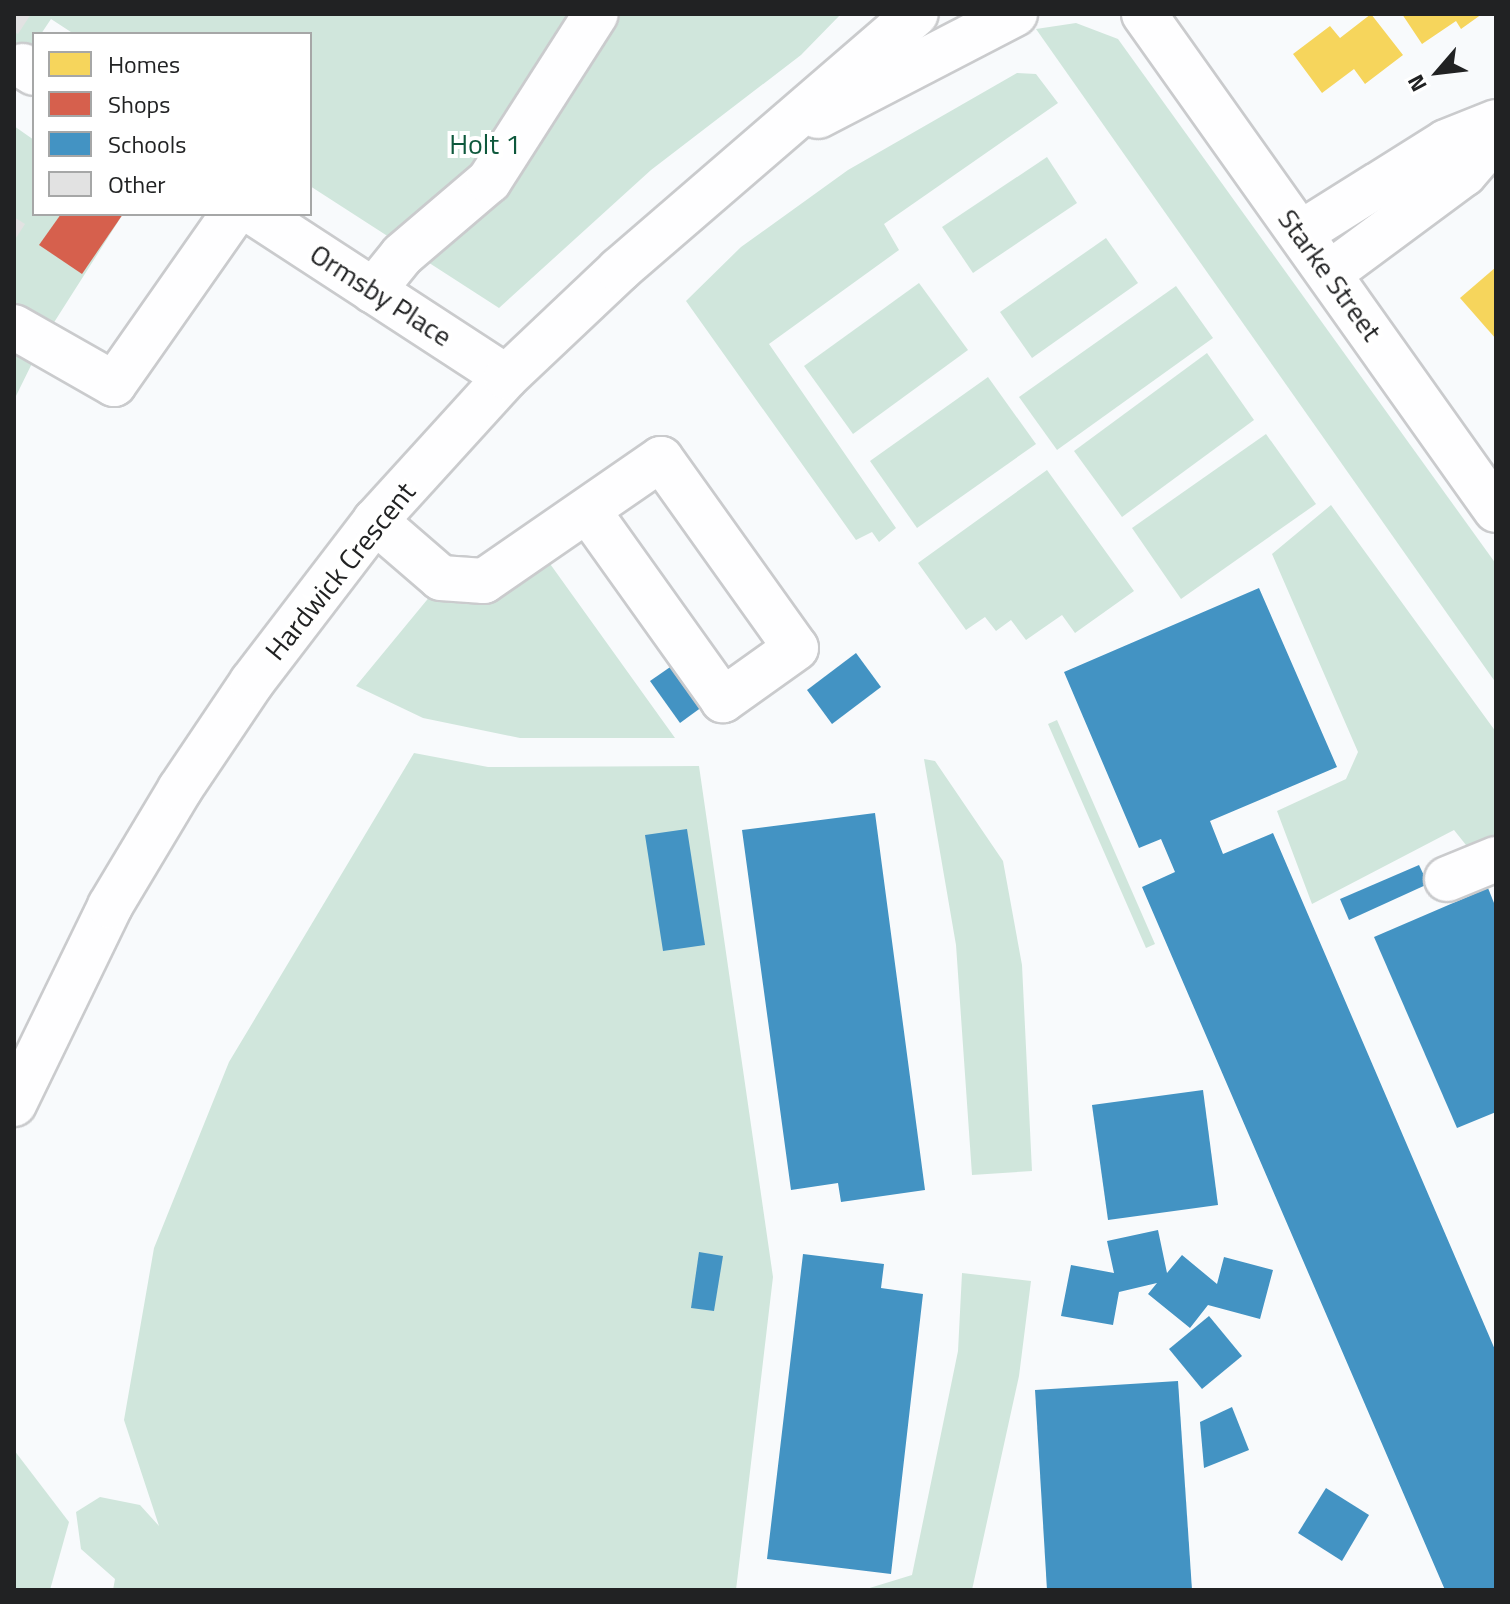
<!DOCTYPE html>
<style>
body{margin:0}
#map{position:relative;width:1510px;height:1604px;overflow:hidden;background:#f8fafc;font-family:"Titillium Web",sans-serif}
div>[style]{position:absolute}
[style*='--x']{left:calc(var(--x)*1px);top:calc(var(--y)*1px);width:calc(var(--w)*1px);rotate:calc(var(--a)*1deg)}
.green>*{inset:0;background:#d0e6dc}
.homes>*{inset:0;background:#f6d55c}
.shops>*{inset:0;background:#d6604d}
.schools>*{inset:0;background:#4393c3}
.building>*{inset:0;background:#e2e2e2}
.roads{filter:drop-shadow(2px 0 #cacbcd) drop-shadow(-2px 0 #cacbcd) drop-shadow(0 2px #cacbcd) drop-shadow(0 -2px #cacbcd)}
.minor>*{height:44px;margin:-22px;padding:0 22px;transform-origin:22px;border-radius:22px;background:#fefeff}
span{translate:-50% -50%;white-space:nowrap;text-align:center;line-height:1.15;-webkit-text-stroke:8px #fff;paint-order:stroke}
.park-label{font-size:28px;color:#0e583c}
.street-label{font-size:28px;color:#212223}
.frame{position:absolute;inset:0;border:16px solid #212223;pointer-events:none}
.legend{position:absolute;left:32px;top:32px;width:280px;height:184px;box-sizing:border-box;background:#fff;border:2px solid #a6a7a7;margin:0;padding:10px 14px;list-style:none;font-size:24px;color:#212223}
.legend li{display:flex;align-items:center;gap:16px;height:40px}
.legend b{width:40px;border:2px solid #a6a7a7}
.north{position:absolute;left:1398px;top:32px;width:80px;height:80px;-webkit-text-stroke:6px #fff;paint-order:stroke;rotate:242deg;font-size:22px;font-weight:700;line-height:32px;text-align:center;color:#212223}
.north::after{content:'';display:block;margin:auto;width:28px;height:36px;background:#212223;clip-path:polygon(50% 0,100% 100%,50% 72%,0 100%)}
</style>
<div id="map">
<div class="green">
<i style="clip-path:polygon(14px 14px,841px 14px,801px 55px,651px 170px,499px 308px,310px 186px,310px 34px,74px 34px,51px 19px,41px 34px,34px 34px,34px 45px,14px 76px)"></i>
<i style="clip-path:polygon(1076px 23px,1118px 39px,1496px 564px,1496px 683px,1036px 29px)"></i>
<i style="clip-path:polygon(1017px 73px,1036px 74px,1058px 103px,884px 224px,899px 250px,769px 344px,896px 528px,879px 542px,872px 532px,856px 540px,686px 301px,741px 247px,848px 170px)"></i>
<i style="clip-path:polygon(14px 126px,34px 140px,34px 214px,123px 214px,46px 335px,14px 400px)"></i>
<i style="clip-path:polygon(1047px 157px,1077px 203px,973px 273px,942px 227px)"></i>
<i style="clip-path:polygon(1106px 238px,1138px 283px,1032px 358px,1000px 312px)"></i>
<i style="clip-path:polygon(919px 283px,968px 350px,853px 434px,804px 366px)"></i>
<i style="clip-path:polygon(1176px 286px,1213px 338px,1057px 450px,1019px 397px)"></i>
<i style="clip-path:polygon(1207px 353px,1254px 420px,1122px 517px,1074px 451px)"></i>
<i style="clip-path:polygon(988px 377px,1036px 444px,917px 528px,870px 461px)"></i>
<i style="clip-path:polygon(1266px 434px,1316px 504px,1181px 599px,1132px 528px)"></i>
<i style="clip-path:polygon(1047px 470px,1134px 591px,1075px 633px,1062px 615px,1026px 640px,1011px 620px,996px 631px,985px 617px,966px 630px,918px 563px)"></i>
<i style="clip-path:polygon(1331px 505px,1496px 732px,1496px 839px,1470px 850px,1454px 830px,1312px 904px,1277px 811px,1346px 779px,1358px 752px,1272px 554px)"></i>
<i style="clip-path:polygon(548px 561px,675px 738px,520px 738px,423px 718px,356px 686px,431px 595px,460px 604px,491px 599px)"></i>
<i style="clip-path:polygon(1057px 720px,1155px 944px,1146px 948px,1048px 724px)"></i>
<i style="clip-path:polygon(414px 753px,488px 767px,699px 766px,773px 1277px,736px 1590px,113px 1590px,115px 1579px,81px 1549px,76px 1512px,100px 1497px,140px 1505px,159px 1526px,124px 1420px,154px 1248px,229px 1062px)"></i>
<i style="clip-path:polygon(924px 759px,935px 761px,1003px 861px,1022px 965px,1032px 1171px,972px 1175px,956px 945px)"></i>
<i style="clip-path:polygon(962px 1273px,1031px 1281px,1019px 1376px,972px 1590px,863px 1590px,912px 1575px,958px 1351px)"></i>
<i style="clip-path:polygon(14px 1450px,69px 1522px,50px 1590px,14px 1590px)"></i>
</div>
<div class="homes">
<i style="clip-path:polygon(1371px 14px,1403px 55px,1365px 84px,1354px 69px,1322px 93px,1293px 54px,1330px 26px,1340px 38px)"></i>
<i style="clip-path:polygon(1402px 14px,1482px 14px,1461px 29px,1456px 21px,1422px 44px)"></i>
<i style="clip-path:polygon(1496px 267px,1496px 339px,1460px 298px)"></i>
</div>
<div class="shops">
<i style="clip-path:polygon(61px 214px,123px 214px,82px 274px,39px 245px)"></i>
</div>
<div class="schools">
<i style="clip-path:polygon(1259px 588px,1337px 767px,1210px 821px,1223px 854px,1273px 833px,1496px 1352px,1496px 1590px,1445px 1590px,1142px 887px,1175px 872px,1161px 839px,1139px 848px,1064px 672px)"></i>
<i style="clip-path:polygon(856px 653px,881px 687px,832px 724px,807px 690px)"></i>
<i style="clip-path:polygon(676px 663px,706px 704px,680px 723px,650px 681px)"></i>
<i style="clip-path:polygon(875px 813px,925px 1190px,841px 1202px,838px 1183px,791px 1190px,742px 830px)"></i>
<i style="clip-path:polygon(687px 829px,705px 945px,663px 951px,645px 835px)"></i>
<i style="clip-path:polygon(1419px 865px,1428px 884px,1349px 920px,1340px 899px)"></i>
<i style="clip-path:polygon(1488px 888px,1496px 908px,1496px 1112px,1457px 1128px,1374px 937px)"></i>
<i style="clip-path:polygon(1203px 1090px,1218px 1205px,1108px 1220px,1092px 1105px)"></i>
<i style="clip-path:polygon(1158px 1230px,1167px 1273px,1182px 1255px,1217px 1284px,1224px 1257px,1273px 1270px,1260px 1319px,1208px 1305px,1190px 1328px,1148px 1294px,1157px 1283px,1119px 1292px,1113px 1325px,1061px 1316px,1071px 1265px,1114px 1273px,1107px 1241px)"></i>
<i style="clip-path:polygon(699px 1252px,723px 1256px,714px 1311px,691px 1308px)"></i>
<i style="clip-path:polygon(803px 1254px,884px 1264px,881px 1288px,923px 1294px,891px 1574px,767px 1559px)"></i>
<i style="clip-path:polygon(1209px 1316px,1242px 1356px,1202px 1389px,1169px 1349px)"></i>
<i style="clip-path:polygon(1178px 1381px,1192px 1590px,1047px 1590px,1035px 1390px)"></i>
<i style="clip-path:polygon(1232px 1407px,1249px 1450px,1204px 1468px,1200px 1422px)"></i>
<i style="clip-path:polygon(1326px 1488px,1369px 1515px,1342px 1561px,1298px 1533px)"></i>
</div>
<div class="building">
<i style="clip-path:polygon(14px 14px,31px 14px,18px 34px,14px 32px)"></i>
<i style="clip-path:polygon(14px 217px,25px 224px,14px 241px)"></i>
</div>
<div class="roads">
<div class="minor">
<i style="--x:1144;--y:14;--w:608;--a:54.64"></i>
<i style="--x:23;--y:66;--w:13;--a:32"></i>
<i style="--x:818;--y:116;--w:222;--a:-27.4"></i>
<i style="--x:256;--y:214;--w:298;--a:33.1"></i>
<i style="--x:1301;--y:233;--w:171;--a:-32.1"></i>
<i style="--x:1446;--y:142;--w:54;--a:-21.8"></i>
<i style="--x:1330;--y:273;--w:167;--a:-36.5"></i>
<i style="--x:1464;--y:174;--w:49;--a:-49.1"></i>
<i style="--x:373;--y:291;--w:46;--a:-51.1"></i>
<i style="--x:402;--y:255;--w:114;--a:-40.4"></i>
<i style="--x:489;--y:181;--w:198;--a:-57.4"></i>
<i style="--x:14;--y:327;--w:115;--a:29.7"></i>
<i style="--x:114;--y:384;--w:208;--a:-55"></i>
<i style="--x:375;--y:521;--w:87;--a:40.8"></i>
<i style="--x:441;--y:578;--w:43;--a:4"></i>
<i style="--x:484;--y:581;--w:215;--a:-34.6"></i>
<i style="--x:661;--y:459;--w:232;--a:54.5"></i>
<i style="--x:796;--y:648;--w:90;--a:144.5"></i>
<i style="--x:723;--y:700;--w:232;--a:-125.5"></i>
<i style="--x:1447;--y:879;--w:53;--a:-22.2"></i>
<i style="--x:14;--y:1104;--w:220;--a:-64.1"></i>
<i style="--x:110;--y:906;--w:136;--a:-59.1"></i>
<i style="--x:180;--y:789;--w:129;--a:-56.1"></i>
<i style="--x:252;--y:682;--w:203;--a:-52.6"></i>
<i style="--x:375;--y:521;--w:195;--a:-47.7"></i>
<i style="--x:506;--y:377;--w:156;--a:-43.4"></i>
<i style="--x:619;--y:270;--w:392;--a:-40.8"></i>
</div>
</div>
<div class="park-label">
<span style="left:485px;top:144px">Holt 1</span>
</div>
<div class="street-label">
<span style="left:1330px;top:275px;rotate:54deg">Starke Street</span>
<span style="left:381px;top:295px;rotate:33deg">Ormsby Place</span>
<span style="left:340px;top:571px;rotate:-51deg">Hardwick Crescent</span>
</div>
<div class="frame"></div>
<ul class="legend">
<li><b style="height:22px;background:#f6d55c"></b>Homes</li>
<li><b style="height:22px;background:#d6604d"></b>Shops</li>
<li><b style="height:22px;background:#4393c3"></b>Schools</li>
<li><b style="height:22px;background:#e2e2e2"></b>Other</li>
</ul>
<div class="north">N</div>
</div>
